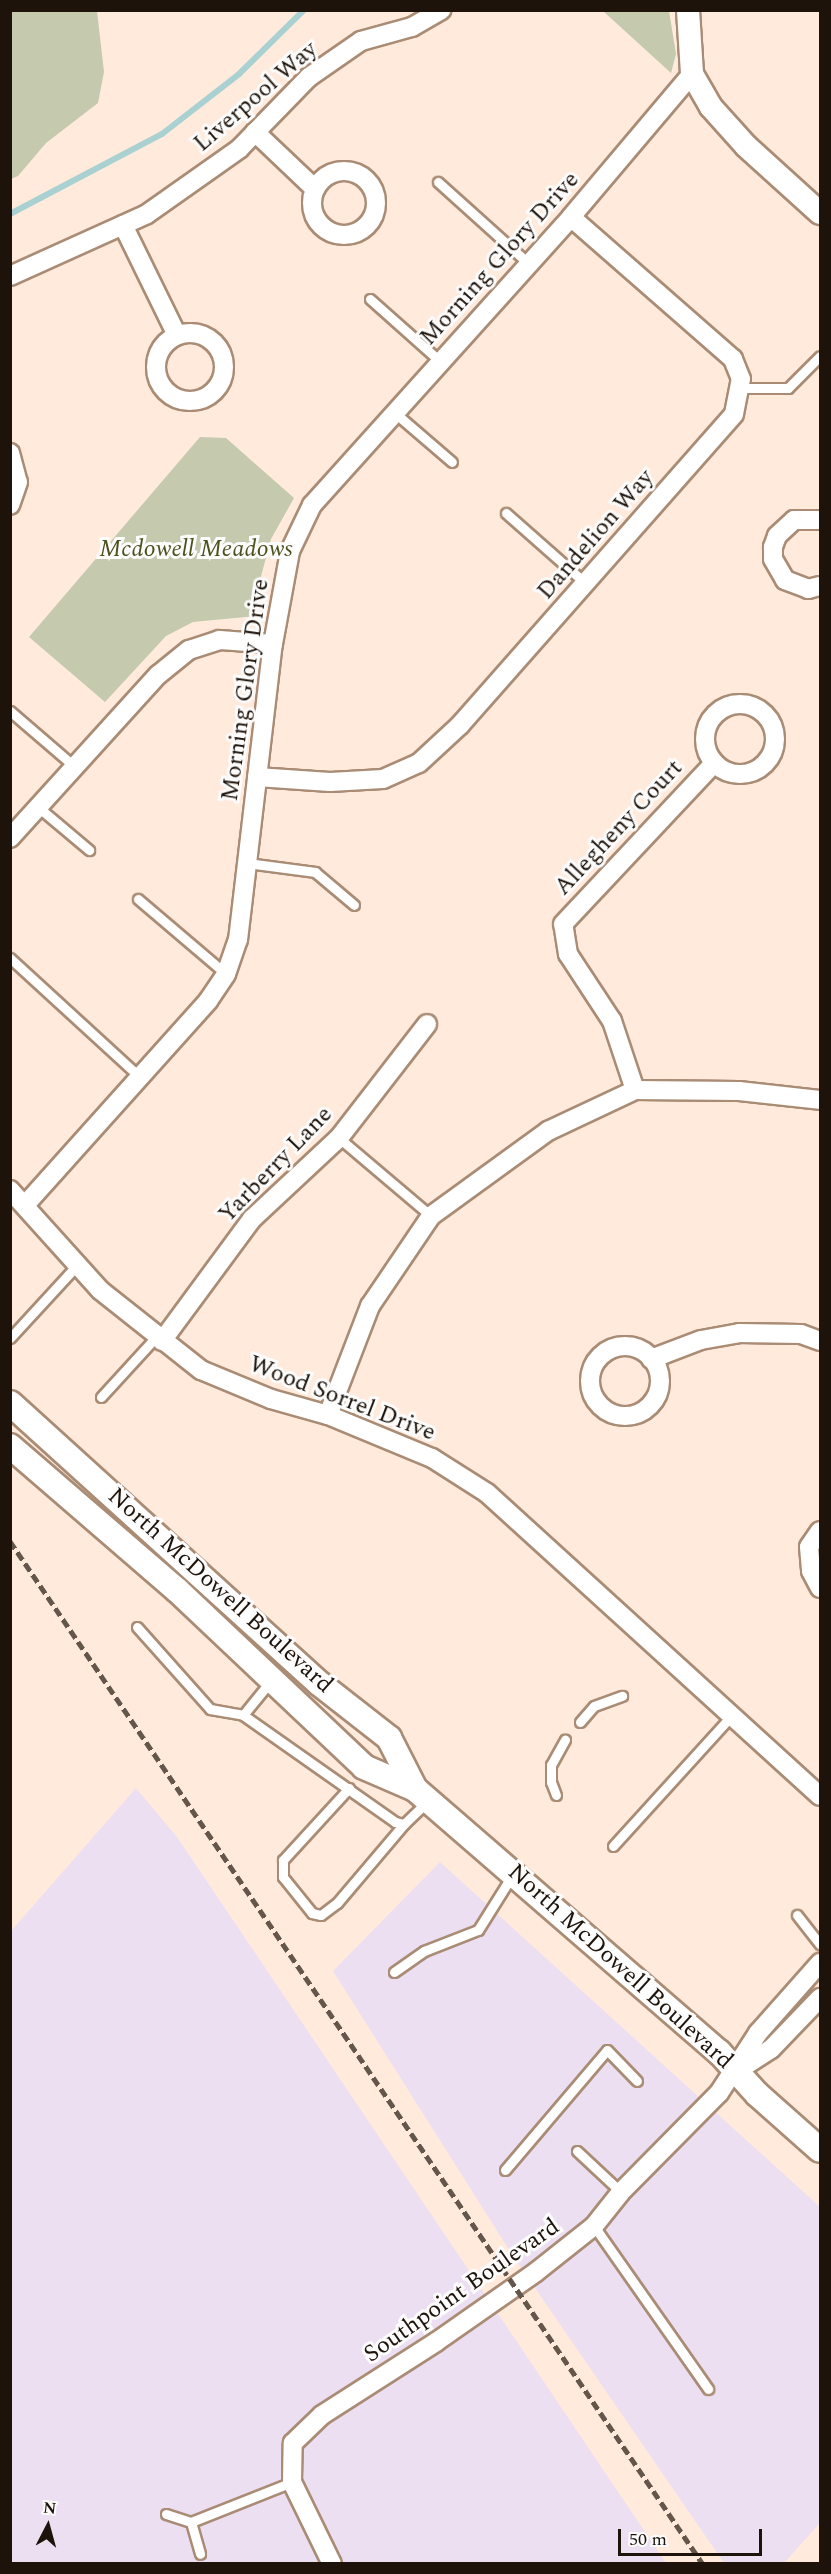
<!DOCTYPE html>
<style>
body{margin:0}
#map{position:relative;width:831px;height:2574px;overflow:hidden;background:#ffeadc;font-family:Spectral,serif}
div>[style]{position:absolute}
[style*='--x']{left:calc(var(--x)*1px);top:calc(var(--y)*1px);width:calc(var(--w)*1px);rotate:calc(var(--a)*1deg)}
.commercial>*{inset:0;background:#eddff2}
.green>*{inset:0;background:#c5c9ad}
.stream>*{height:6px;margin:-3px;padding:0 3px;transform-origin:3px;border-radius:3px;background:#a9d1d2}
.roads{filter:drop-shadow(2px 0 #aa8c75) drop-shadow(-2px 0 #aa8c75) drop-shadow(0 2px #aa8c75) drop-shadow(0 -2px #aa8c75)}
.service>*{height:9px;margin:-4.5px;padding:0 4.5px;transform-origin:4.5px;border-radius:4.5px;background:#fff}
.minor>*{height:18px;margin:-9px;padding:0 9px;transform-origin:9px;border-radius:9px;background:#fff}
.minor>.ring{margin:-9px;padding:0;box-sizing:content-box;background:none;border:18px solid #fff;border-radius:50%}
.tertiary>*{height:22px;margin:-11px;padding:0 11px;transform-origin:11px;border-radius:11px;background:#fff}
.secondary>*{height:24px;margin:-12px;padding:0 12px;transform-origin:12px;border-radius:12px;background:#fff}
.rail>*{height:4.5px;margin-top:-2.25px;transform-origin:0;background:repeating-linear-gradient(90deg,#64564b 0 9px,transparent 0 13.5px)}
span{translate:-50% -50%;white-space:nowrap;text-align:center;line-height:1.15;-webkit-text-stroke:6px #fcfcfc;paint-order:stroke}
.street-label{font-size:24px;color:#1e130a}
.park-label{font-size:24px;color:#4c501d;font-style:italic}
.frame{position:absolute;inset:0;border:12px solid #1e130a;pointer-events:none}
.north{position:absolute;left:18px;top:2496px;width:60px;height:60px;-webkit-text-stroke:4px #fcfcfc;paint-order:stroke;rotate:6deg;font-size:16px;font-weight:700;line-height:24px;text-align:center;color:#1e130a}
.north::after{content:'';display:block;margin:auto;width:21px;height:27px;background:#1e130a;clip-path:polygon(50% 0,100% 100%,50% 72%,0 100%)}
.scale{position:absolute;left:618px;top:2529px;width:144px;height:27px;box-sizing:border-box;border:3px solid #1e130a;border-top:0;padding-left:8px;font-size:18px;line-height:21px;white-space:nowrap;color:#1e130a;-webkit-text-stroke:4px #fcfcfc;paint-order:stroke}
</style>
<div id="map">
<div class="commercial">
<i style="clip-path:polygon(136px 1788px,177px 1837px,666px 2563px,11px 2564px,11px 1931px)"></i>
<i style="clip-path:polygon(440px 1862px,820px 2207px,820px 2523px,784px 2563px,724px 2563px,513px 2256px,333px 1971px)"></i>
</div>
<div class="green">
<i style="clip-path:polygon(11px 10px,97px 11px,104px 72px,98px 103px,46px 143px,18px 176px,11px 179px)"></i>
<i style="clip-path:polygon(603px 11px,669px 11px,676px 54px,671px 73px)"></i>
<i style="clip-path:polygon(200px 437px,226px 438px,294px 498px,271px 539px,260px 580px,257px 616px,193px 622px,166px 636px,105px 702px,29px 637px)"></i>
</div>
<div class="stream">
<i style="--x:10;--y:214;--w:172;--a:-27.8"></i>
<i style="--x:162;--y:134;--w:98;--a:-37.9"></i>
<i style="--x:239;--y:74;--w:91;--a:-44.6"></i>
</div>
<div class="roads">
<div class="service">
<i style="--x:438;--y:182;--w:122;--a:42"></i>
<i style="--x:370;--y:299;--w:95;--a:41.6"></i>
<i style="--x:739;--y:388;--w:49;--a:0"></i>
<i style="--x:788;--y:388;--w:45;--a:-45"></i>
<i style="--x:395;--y:413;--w:75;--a:40.7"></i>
<i style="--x:506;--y:513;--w:106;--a:41.5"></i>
<i style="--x:10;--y:711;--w:86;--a:40.7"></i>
<i style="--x:38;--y:807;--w:67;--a:40.1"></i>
<i style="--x:247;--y:863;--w:69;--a:7.5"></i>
<i style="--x:315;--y:872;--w:51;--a:40.2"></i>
<i style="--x:138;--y:899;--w:116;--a:40.4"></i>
<i style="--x:10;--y:958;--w:176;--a:42.5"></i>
<i style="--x:339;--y:1138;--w:121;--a:40.3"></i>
<i style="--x:10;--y:1338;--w:100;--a:-47.4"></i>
<i style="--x:101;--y:1397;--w:81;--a:-47.5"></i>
<i style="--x:137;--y:1627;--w:110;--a:48.3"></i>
<i style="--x:210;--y:1709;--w:34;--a:10"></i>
<i style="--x:243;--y:1715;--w:186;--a:35.1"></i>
<i style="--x:395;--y:1822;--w:9;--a:13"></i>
<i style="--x:404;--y:1824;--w:32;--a:-44"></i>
<i style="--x:243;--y:1715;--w:43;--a:-50.7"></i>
<i style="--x:580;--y:1722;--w:21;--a:-49"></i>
<i style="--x:594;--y:1706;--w:30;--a:-20"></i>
<i style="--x:349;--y:1788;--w:98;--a:132.5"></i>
<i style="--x:283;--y:1860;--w:17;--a:90"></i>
<i style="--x:283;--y:1877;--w:46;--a:51.1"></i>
<i style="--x:312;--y:1913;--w:9;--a:13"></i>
<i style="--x:321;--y:1915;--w:20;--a:-37"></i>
<i style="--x:337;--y:1903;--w:104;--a:-49.7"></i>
<i style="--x:556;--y:1795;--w:14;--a:-111"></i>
<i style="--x:551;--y:1782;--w:17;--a:-90"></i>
<i style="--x:551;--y:1765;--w:29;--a:-61"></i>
<i style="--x:613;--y:1846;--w:177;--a:-47.7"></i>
<i style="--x:797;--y:1915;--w:37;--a:52"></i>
<i style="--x:394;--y:1972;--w:37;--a:-35"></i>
<i style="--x:424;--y:1951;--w:58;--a:-21.3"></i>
<i style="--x:478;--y:1930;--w:66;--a:-58"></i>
<i style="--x:577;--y:2151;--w:60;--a:43"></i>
<i style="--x:505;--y:2170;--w:157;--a:-49.6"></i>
<i style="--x:607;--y:2050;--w:43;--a:45.9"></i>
<i style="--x:594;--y:2226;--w:199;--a:55"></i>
<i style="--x:166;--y:2514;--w:26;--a:18"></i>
<i style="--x:191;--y:2522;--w:109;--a:-21.6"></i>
<i style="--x:191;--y:2522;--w:33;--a:74"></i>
</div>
<div class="minor">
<i style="--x:255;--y:132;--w:83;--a:43.5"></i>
<i class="ring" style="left:312px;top:171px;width:46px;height:46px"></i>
<i style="--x:123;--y:225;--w:123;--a:63.9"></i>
<i style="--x:10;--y:276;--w:150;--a:-24.3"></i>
<i style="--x:147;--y:214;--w:113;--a:-35.2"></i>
<i style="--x:239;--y:149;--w:100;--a:-45.8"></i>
<i style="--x:309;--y:77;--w:63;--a:-34.7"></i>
<i style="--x:361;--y:41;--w:53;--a:-15.4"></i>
<i style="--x:412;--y:27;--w:34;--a:-30"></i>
<i class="ring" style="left:156px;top:333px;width:50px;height:50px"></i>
<i style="--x:10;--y:453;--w:30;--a:75"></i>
<i style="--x:18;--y:482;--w:24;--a:109"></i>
<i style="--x:820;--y:520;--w:26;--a:180"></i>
<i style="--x:794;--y:520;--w:23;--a:137"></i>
<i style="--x:777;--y:536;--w:12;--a:110"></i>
<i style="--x:773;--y:547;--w:12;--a:90"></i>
<i style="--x:773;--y:559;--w:24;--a:60"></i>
<i style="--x:785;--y:580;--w:25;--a:21"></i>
<i style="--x:808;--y:589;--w:12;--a:-14"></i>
<i class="ring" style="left:705px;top:704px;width:52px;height:52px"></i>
<i style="--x:257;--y:777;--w:73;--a:3.9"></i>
<i style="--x:330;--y:782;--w:53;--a:-3.2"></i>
<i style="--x:383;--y:779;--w:39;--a:-24"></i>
<i style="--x:419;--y:763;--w:56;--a:-42.8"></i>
<i style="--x:460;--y:725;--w:414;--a:-48.6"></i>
<i style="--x:734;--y:414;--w:36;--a:-79"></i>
<i style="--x:741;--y:379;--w:22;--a:-112"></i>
<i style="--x:733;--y:359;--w:215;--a:-138.8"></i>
<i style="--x:10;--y:838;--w:220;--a:-47.8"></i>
<i style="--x:158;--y:675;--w:40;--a:-39"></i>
<i style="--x:189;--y:650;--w:32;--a:-18"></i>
<i style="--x:219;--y:640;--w:54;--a:4.2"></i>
<i style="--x:635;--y:1090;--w:73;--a:-108.4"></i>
<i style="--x:612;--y:1021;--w:80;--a:-123.3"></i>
<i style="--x:568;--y:954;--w:30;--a:-99"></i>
<i style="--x:563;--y:924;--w:221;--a:-46.8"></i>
<i style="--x:10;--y:1190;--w:135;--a:48"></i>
<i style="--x:100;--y:1290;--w:129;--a:38.4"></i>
<i style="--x:201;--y:1370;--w:76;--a:22.5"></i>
<i style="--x:271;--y:1399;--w:59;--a:15.7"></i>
<i style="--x:328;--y:1415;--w:113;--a:22.5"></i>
<i style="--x:432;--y:1458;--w:65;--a:32.5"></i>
<i style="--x:487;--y:1493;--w:450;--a:42.3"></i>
<i style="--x:26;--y:1204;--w:273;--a:-48.1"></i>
<i style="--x:208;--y:1001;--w:32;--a:-56"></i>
<i style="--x:226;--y:974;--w:36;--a:-71"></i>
<i style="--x:238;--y:940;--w:298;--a:-83.3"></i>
<i style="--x:273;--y:644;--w:95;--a:-79.6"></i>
<i style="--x:290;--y:551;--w:51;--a:-64.4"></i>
<i style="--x:312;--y:505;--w:387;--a:-48"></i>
<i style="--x:571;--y:217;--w:187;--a:-49.8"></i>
<i style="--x:162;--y:1341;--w:152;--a:-53.6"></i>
<i style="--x:252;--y:1219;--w:119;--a:-43"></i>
<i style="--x:339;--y:1138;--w:144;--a:-52.3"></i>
<i class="ring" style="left:590px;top:1346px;width:52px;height:52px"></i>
<i style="--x:651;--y:1359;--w:53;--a:-20.8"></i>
<i style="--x:701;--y:1340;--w:39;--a:-10"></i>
<i style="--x:739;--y:1333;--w:62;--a:0.9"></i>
<i style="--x:801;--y:1334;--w:20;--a:20"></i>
<i style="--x:328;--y:1415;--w:117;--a:-68.9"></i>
<i style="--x:370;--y:1306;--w:109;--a:-55.9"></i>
<i style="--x:431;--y:1216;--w:145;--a:-36"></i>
<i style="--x:548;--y:1131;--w:96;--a:-25.2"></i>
<i style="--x:635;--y:1090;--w:104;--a:0.6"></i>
<i style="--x:739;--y:1091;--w:81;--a:6.3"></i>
<i style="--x:820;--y:1531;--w:19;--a:125"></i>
<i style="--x:809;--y:1547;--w:24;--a:85"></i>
<i style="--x:811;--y:1571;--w:19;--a:62"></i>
<i style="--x:740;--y:2069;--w:37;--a:-33"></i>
<i style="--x:771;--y:2049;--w:71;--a:-46.1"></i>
<i style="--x:332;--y:2564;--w:91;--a:-116"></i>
<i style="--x:292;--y:2482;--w:39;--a:-89"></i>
<i style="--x:293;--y:2443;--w:40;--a:-44"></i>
<i style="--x:322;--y:2415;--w:135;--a:-32.6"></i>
<i style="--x:436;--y:2342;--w:122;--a:-35"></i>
<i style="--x:536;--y:2272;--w:74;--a:-38.4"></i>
<i style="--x:594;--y:2226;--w:43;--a:-51.5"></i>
<i style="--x:621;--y:2192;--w:139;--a:-45.3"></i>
<i style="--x:719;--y:2093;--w:72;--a:-57"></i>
<i style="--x:758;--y:2033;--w:94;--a:-48.5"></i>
</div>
<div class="tertiary">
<i style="--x:688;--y:10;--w:64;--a:86.4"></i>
<i style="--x:692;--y:74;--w:38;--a:60"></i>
<i style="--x:711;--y:107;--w:52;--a:48.1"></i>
<i style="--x:746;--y:146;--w:100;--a:42.2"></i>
</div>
<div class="secondary">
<i style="--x:10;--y:1403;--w:418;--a:42.2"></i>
<i style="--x:320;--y:1684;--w:88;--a:38"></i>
<i style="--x:389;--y:1738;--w:57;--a:63"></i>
<i style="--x:10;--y:1446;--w:221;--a:40.8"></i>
<i style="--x:177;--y:1590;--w:257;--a:43.4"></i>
<i style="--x:364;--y:1767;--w:56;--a:23.3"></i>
<i style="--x:415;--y:1789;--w:402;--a:40.9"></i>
<i style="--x:719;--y:2052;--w:57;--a:47.9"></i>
<i style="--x:757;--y:2094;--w:84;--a:41.6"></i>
</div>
</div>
<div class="rail">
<i style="--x:10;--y:1541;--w:1236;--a:55.89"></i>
</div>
<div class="street-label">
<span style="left:256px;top:97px;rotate:-41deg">Liverpool Way</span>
<span style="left:500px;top:259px;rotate:-48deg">Morning Glory Drive</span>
<span style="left:596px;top:535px;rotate:-49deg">Dandelion Way</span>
<span style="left:246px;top:690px;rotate:-82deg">Morning Glory Drive</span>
<span style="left:619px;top:828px;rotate:-47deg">Allegheny Court</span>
<span style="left:276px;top:1165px;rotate:-46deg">Yarberry Lane</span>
<span style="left:342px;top:1399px;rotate:21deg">Wood Sorrel Drive</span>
<span style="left:220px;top:1591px;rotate:42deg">North McDowell Boulevard</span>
<span style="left:620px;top:1967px;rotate:42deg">North McDowell Boulevard</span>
<span style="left:462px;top:2291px;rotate:-35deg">Southpoint Boulevard</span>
</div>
<div class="park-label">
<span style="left:196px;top:550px">Mcdowell Meadows</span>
</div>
<div class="frame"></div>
<div class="north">N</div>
<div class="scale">50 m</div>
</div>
